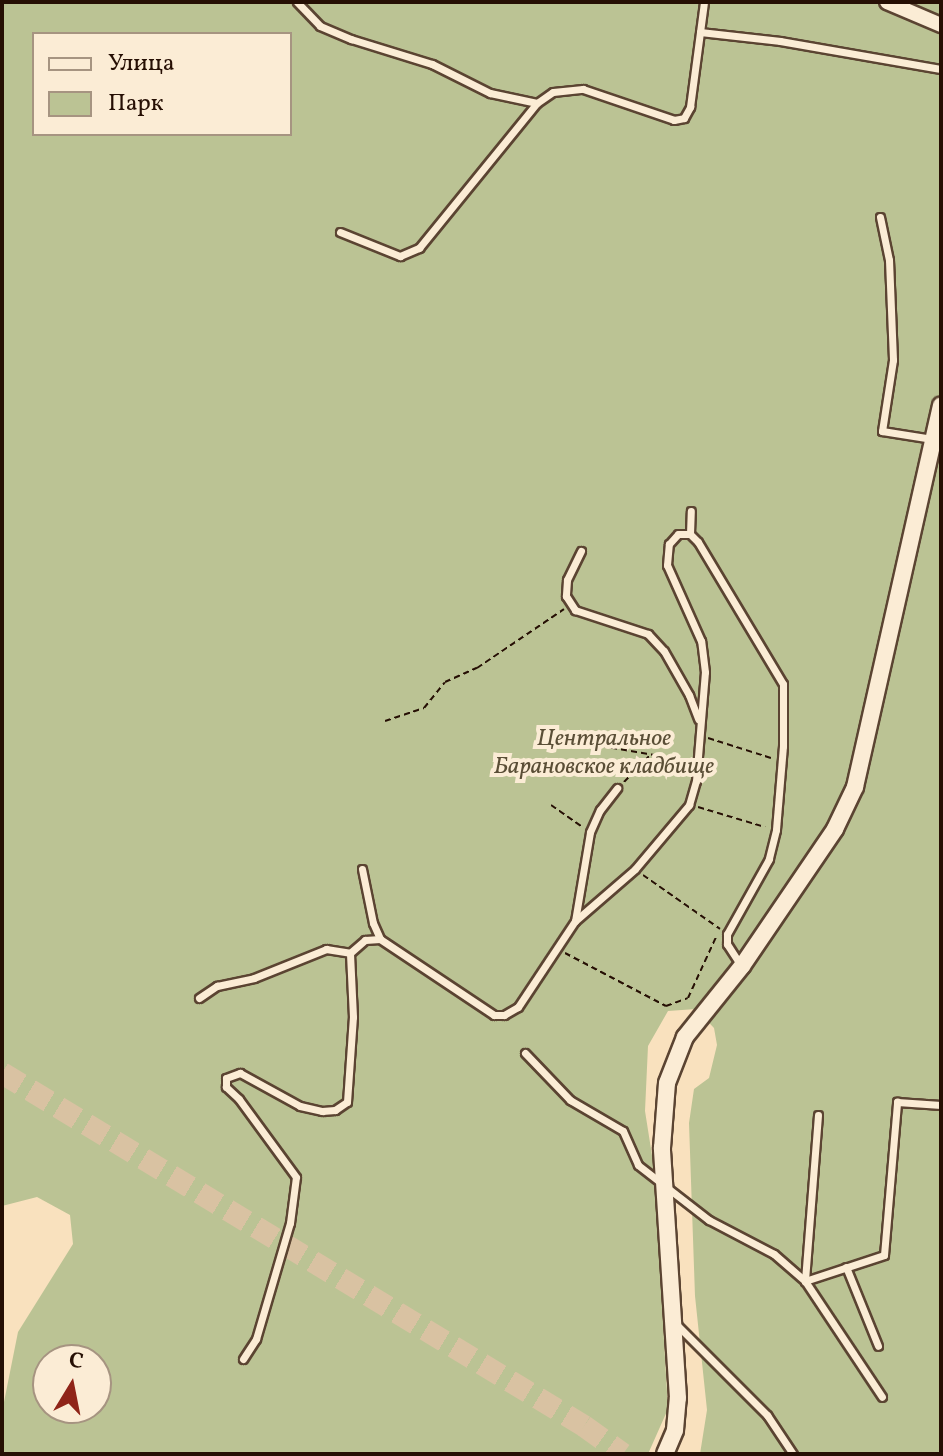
<!DOCTYPE html>
<meta charset="utf-8">
<style>
body{margin:0}
#map{position:relative;width:943px;height:1456px;overflow:hidden;background:#f9e1be;font-family:Vollkorn,serif}
div>[style]{position:absolute}
[style*='--x']{left:calc(var(--x)*1px);top:calc(var(--y)*1px);width:calc(var(--w)*1px);rotate:calc(var(--a)*1deg)}
.green>*{inset:0;background:#bbc394}
.trunk-tunnel>*{height:22px;margin-top:-11px;transform-origin:0;background:repeating-linear-gradient(90deg,#d9c2a2 0 22px,transparent 0 33px)}
.path>*{height:2px;margin-top:-1px;transform-origin:0;background:repeating-linear-gradient(90deg,#260f04 0 6px,transparent 0 10px)}
.roads{filter:drop-shadow(2px 0 #5b4432) drop-shadow(-2px 0 #5b4432) drop-shadow(0 2px #5b4432) drop-shadow(0 -2px #5b4432)}
.service>*{height:7px;margin:-3.5px;padding:0 3.5px;transform-origin:3.5px;border-radius:3.5px;background:#fbecd5}
.minor>*{height:14px;margin:-7px;padding:0 7px;transform-origin:7px;border-radius:7px;background:#fbecd5}
.tertiary>*{height:16px;margin:-8px;padding:0 8px;transform-origin:8px;border-radius:8px;background:#fbecd5}
span{translate:-50% -50%;white-space:nowrap;text-align:center;line-height:1.15;-webkit-text-stroke:8px #fbecd5;paint-order:stroke}
.park-label{font-size:24px;color:#5a4e36;font-style:italic}
.frame{position:absolute;inset:0;border:4px solid #260f04;pointer-events:none}
.legend{position:absolute;left:32px;top:32px;width:260px;height:104px;box-sizing:border-box;background:#fbecd5;border:2px solid #a69481;margin:0;padding:10px 14px;list-style:none;font-size:24px;color:#260f04}
.legend li{display:flex;align-items:center;gap:16px;height:40px}
.legend b{width:40px;border:2px solid #a69481}
.north{position:absolute;left:32px;top:1344px;width:80px;height:80px;box-sizing:border-box;background:#fbecd5;border:2px solid #a69481;border-radius:50%;rotate:10deg;font-size:22px;font-weight:700;line-height:32px;text-align:center;color:#260f04}
.north::after{content:'';display:block;margin:auto;width:28px;height:36px;background:#8f2418;clip-path:polygon(50% 0,100% 100%,50% 72%,0 100%)}
</style>
<div id="map">
<div class="green">
<i style="clip-path:polygon(evenodd,2px 2px,941px 2px,941px 1454px,700px 1454px,707px 1410px,695px 1296px,689px 1123px,694px 1089px,709px 1078px,717px 1045px,714px 1028px,696px 1009px,668px 1011px,648px 1046px,645px 1111px,654px 1168px,668px 1409px,648px 1454px,2px 1454px,2px 1412px,18px 1332px,73px 1244px,70px 1215px,37px 1197px,2px 1206px,2px 2px,34px 34px,290px 34px,290px 134px,34px 134px,34px 34px,2px 2px,48px 1360px,96px 1360px,96px 1408px,48px 1408px,48px 1360px)"></i>
</div>
<div class="trunk-tunnel">
<i style="--x:2;--y:1073;--w:681;--a:31.24"></i>
<i style="--x:584;--y:1426;--w:48;--a:35.7"></i>
</div>
<div class="path">
<i style="--x:385;--y:721;--w:41;--a:-18.4"></i>
<i style="--x:424;--y:708;--w:33;--a:-51"></i>
<i style="--x:445;--y:682;--w:35;--a:-24"></i>
<i style="--x:477;--y:668;--w:105;--a:-34.1"></i>
<i style="--x:708;--y:738;--w:66;--a:17.6"></i>
<i style="--x:572;--y:741;--w:119;--a:9.7"></i>
<i style="--x:624;--y:782;--w:37;--a:-46"></i>
<i style="--x:551;--y:805;--w:39;--a:35"></i>
<i style="--x:698;--y:807;--w:70;--a:16.6"></i>
<i style="--x:643;--y:875;--w:94;--a:35"></i>
<i style="--x:565;--y:953;--w:114;--a:27.7"></i>
<i style="--x:666;--y:1006;--w:23;--a:-20"></i>
<i style="--x:688;--y:998;--w:67;--a:-65.3"></i>
</div>
<div class="roads">
<div class="service">
<i style="--x:297;--y:2;--w:33;--a:46"></i>
<i style="--x:320;--y:26;--w:34;--a:23"></i>
<i style="--x:351;--y:39;--w:85;--a:17.2"></i>
<i style="--x:432;--y:64;--w:65;--a:26.6"></i>
<i style="--x:490;--y:93;--w:48;--a:12"></i>
<i style="--x:700;--y:32;--w:81;--a:6.4"></i>
<i style="--x:780;--y:41;--w:163;--a:9.9"></i>
<i style="--x:880;--y:217;--w:44;--a:78.2"></i>
<i style="--x:889;--y:260;--w:100;--a:87.7"></i>
<i style="--x:893;--y:360;--w:72;--a:98.8"></i>
<i style="--x:882;--y:431;--w:51;--a:9.1"></i>
<i style="--x:340;--y:232;--w:65;--a:21.8"></i>
<i style="--x:400;--y:256;--w:21;--a:-23"></i>
<i style="--x:419;--y:248;--w:187;--a:-50.9"></i>
<i style="--x:537;--y:103;--w:19;--a:-35"></i>
<i style="--x:553;--y:92;--w:30;--a:-6"></i>
<i style="--x:583;--y:89;--w:96;--a:18.8"></i>
<i style="--x:674;--y:120;--w:10;--a:-11"></i>
<i style="--x:684;--y:118;--w:13;--a:-61"></i>
<i style="--x:690;--y:107;--w:106;--a:-82.4"></i>
<i style="--x:690;--y:534;--w:23;--a:-88"></i>
<i style="--x:581;--y:551;--w:32;--a:116"></i>
<i style="--x:567;--y:580;--w:16;--a:94"></i>
<i style="--x:566;--y:596;--w:17;--a:57"></i>
<i style="--x:575;--y:610;--w:77;--a:18.2"></i>
<i style="--x:648;--y:634;--w:23;--a:47"></i>
<i style="--x:664;--y:651;--w:51;--a:60.4"></i>
<i style="--x:689;--y:695;--w:26;--a:69"></i>
<i style="--x:362;--y:869;--w:55;--a:78.5"></i>
<i style="--x:373;--y:923;--w:17;--a:66"></i>
<i style="--x:575;--y:921;--w:90;--a:-80.4"></i>
<i style="--x:590;--y:832;--w:24;--a:-66"></i>
<i style="--x:600;--y:810;--w:28;--a:-52"></i>
<i style="--x:199;--y:998;--w:22;--a:-34"></i>
<i style="--x:217;--y:986;--w:38;--a:-12"></i>
<i style="--x:254;--y:978;--w:78;--a:-21.9"></i>
<i style="--x:326;--y:949;--w:24;--a:9"></i>
<i style="--x:525;--y:1053;--w:65;--a:46.2"></i>
<i style="--x:570;--y:1100;--w:61;--a:30.3"></i>
<i style="--x:623;--y:1131;--w:37;--a:66"></i>
<i style="--x:638;--y:1165;--w:90;--a:37.8"></i>
<i style="--x:709;--y:1220;--w:73;--a:27.6"></i>
<i style="--x:774;--y:1254;--w:41;--a:41.1"></i>
<i style="--x:805;--y:1281;--w:139;--a:56.4"></i>
<i style="--x:818;--y:1115;--w:167;--a:94.5"></i>
<i style="--x:805;--y:1281;--w:83;--a:-18.2"></i>
<i style="--x:884;--y:1255;--w:154;--a:-85.1"></i>
<i style="--x:897;--y:1102;--w:44;--a:3.9"></i>
<i style="--x:846;--y:1267;--w:85;--a:67.9"></i>
<i style="--x:676;--y:1324;--w:129;--a:45"></i>
<i style="--x:767;--y:1415;--w:47;--a:56.3"></i>
<i style="--x:243;--y:1359;--w:24;--a:-57"></i>
<i style="--x:256;--y:1339;--w:121;--a:-73.7"></i>
<i style="--x:290;--y:1223;--w:46;--a:-82.6"></i>
<i style="--x:296;--y:1177;--w:97;--a:-126.2"></i>
<i style="--x:239;--y:1099;--w:18;--a:-137"></i>
<i style="--x:226;--y:1087;--w:9;--a:-90"></i>
<i style="--x:226;--y:1078;--w:15;--a:-20"></i>
<i style="--x:240;--y:1073;--w:68;--a:28.8"></i>
<i style="--x:300;--y:1106;--w:23;--a:13"></i>
<i style="--x:322;--y:1111;--w:13;--a:-4"></i>
<i style="--x:335;--y:1110;--w:14;--a:-34"></i>
<i style="--x:347;--y:1102;--w:85;--a:-86"></i>
<i style="--x:353;--y:1017;--w:64;--a:-92.7"></i>
<i style="--x:350;--y:953;--w:20;--a:-41"></i>
<i style="--x:365;--y:940;--w:15;--a:-4"></i>
<i style="--x:380;--y:939;--w:137;--a:33.7"></i>
<i style="--x:494;--y:1015;--w:10;--a:0"></i>
<i style="--x:504;--y:1015;--w:16;--a:-30"></i>
<i style="--x:518;--y:1007;--w:103;--a:-56.5"></i>
<i style="--x:575;--y:921;--w:79;--a:-40.9"></i>
<i style="--x:635;--y:869;--w:84;--a:-49.8"></i>
<i style="--x:689;--y:805;--w:25;--a:-74"></i>
<i style="--x:696;--y:781;--w:109;--a:-85.3"></i>
<i style="--x:705;--y:672;--w:31;--a:-97"></i>
<i style="--x:701;--y:641;--w:83;--a:-114.1"></i>
<i style="--x:667;--y:565;--w:21;--a:-85"></i>
<i style="--x:669;--y:544;--w:13;--a:-48"></i>
<i style="--x:678;--y:534;--w:12;--a:0"></i>
<i style="--x:690;--y:534;--w:11;--a:45"></i>
<i style="--x:698;--y:542;--w:165;--a:59.1"></i>
<i style="--x:783;--y:684;--w:62;--a:90"></i>
<i style="--x:783;--y:746;--w:84;--a:94.8"></i>
<i style="--x:776;--y:830;--w:30;--a:104"></i>
<i style="--x:769;--y:859;--w:86;--a:119.2"></i>
<i style="--x:727;--y:934;--w:10;--a:90"></i>
<i style="--x:727;--y:944;--w:24;--a:57"></i>
</div>
<div class="minor">
<i style="--x:887;--y:2;--w:59;--a:23.1"></i>
</div>
<div class="tertiary">
<i style="--x:665;--y:1454;--w:26;--a:-67"></i>
<i style="--x:675;--y:1430;--w:32;--a:-85"></i>
<i style="--x:678;--y:1398;--w:251;--a:-93.7"></i>
<i style="--x:662;--y:1148;--w:65;--a:-85.6"></i>
<i style="--x:667;--y:1083;--w:49;--a:-68.6"></i>
<i style="--x:685;--y:1037;--w:91;--a:-51.2"></i>
<i style="--x:742;--y:966;--w:166;--a:-55.8"></i>
<i style="--x:835;--y:829;--w:47;--a:-64.5"></i>
<i style="--x:855;--y:787;--w:391;--a:-77.3"></i>
</div>
</div>
<div class="park-label">
<span style="left:604px;top:754px">Центральное<br>Барановское кладбище</span>
</div>
<div class="frame"></div>
<ul class="legend">
<li><b style="height:10px;background:#fbecd5"></b>Улица</li>
<li><b style="height:22px;background:#bbc394"></b>Парк</li>
</ul>
<div class="north">С</div>
</div>
